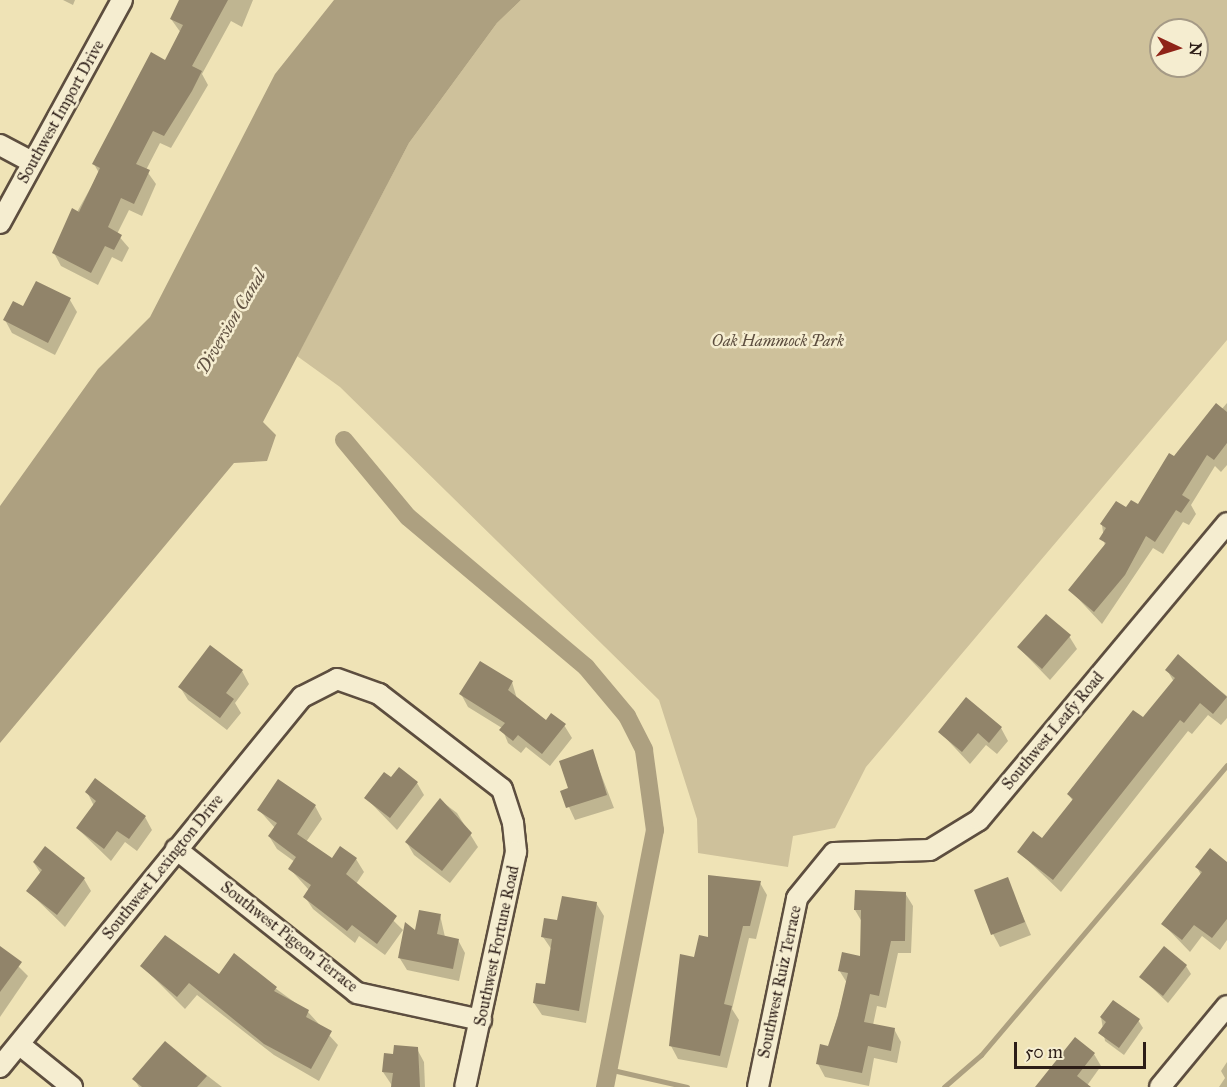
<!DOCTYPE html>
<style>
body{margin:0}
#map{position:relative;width:1227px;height:1087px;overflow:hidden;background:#efe3b6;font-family:"IM FELL Great Primer",serif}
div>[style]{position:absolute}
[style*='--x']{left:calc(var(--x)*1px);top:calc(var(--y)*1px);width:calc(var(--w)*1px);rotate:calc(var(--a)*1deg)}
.green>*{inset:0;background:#cec19b}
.water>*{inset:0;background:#ada080}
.shadow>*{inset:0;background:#0003}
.stream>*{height:5px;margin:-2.5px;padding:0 2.5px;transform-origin:2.5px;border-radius:2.5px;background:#ada080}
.canal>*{height:18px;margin:-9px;padding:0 9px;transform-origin:9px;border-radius:9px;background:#ada080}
.building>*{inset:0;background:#91846a}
.roads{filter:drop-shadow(2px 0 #5d4e3f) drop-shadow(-2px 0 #5d4e3f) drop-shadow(0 2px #5d4e3f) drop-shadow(0 -2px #5d4e3f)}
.minor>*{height:20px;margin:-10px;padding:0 10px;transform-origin:10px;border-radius:10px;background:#f5edd0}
span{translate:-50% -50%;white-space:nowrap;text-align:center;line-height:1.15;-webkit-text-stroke:5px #f5edd0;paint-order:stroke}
.street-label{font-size:16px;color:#2c1d17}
.park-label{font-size:16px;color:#5d4e3f;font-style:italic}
.water-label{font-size:18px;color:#605141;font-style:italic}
.north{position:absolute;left:1149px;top:18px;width:60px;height:60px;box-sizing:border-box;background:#f5edd0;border:2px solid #a59a86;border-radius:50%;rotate:94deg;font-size:16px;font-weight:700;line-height:24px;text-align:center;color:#2c1d17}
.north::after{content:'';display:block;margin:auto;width:21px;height:27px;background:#8f2418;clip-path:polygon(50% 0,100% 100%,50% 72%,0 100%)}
.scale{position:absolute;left:1014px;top:1042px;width:132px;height:27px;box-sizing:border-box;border:3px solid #2c1d17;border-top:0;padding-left:8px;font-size:18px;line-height:21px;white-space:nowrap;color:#2c1d17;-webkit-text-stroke:4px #f5edd0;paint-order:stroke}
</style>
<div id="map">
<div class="green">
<i style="clip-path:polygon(evenodd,521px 0,1227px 0,1227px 340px,866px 767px,835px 828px,793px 836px,788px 867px,698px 853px,697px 819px,659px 700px,340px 387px,297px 356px,409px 143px,497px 23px,521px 0,1161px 30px,1197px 30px,1197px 66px,1161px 66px,1161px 30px)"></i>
</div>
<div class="water">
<i style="clip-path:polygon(334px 0,521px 0,497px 23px,409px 143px,263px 422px,276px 435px,267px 461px,234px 463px,0 743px,0 506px,98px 369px,150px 317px,275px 74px)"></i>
</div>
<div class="shadow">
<i style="clip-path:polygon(63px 0,75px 0,73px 5px)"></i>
<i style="clip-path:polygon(187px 0,253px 0,242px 27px,231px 21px,202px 74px,208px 85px,171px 148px,160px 143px,146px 170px,156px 184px,142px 216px,129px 210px,117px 234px,129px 248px,122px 262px,112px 257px,98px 285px,61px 266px,54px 253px,99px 173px,94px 164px,166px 62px,181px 33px,171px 19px)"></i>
<i style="clip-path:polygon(70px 300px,77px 312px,55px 355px,12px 333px,5px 320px)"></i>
<i style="clip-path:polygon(1227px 403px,1227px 465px,1221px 472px,1215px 466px,1191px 505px,1196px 514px,1189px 525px,1183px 522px,1163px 554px,1153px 548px,1102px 624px,1070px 590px,1105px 547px,1102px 525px,1138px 506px)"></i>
<i style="clip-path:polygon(1069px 636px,1077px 649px,1050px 680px,1018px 647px)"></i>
<i style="clip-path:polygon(1178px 657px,1227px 696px,1227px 718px,1221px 725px,1208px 715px,1192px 734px,1188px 731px,1061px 892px,1019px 852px,1042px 840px,1073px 801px,1068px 794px,1143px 720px,1174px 682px,1167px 670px)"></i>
<i style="clip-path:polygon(242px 671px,249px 684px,235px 703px,241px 713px,227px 730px,188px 700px,180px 687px)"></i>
<i style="clip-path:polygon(512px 682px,517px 699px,546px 722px,564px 725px,572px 738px,550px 766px,526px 747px,521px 753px,508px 743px,502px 728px,468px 707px,461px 694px)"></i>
<i style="clip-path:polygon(1001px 728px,1008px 741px,997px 754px,986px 745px,970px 764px,940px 732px)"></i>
<i style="clip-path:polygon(592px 751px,614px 808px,575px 820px,562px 792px,570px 789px)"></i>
<i style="clip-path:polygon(392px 779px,417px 783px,424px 795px,397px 830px,366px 798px)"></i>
<i style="clip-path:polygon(95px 780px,145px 817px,152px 830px,137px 851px,125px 842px,111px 861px,77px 828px,94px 806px,87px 792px)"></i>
<i style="clip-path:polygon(440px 800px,457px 813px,478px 847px,450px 883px,414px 855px,407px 843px)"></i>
<i style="clip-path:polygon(315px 806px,322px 819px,306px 842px,332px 860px,340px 848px,356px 859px,364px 872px,356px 884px,403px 930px,385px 955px,359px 936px,355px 943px,313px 909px,305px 897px,309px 890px,290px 869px,295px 862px,277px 849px,269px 836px,275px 828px,259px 810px)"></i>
<i style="clip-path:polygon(1227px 862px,1227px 940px,1220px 950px,1202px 936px,1190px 952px,1163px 924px,1201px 875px,1197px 867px)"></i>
<i style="clip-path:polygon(34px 863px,84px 879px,91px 891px,65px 927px,28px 891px,41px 874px)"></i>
<i style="clip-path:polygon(1007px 879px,1031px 935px,1000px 947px,993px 934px)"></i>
<i style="clip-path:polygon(760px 883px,767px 895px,756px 939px,749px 938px,732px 1009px,739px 1020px,727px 1068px,678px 1059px,671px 1046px,710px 939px)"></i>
<i style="clip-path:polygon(905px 893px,913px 906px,911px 953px,898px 953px,886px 1008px,877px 1006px,873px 1025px,894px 1029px,901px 1042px,897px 1063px,874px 1058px,869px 1086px,825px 1077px,818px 1064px,829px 1047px,847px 983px,839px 970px,861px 957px,862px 922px,855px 910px)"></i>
<i style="clip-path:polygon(596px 903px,604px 916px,586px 1023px,542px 1015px,534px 1003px,546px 986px,552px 950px,543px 937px)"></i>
<i style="clip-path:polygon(440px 915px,445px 937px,458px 940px,465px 953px,459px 981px,407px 970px,399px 957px,416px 932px)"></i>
<i style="clip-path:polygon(0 948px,28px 976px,0 1017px)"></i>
<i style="clip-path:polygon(142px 966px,275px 988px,308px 1012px,338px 1045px,319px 1081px,274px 1055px,197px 995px,185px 1009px)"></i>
<i style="clip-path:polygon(1186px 966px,1191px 974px,1168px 1003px,1141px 977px)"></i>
<i style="clip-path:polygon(1101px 1017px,1138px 1020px,1143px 1028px,1124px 1055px,1105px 1041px)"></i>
<i style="clip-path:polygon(165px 1043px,222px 1087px,139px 1087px,134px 1079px)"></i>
<i style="clip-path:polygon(417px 1049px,424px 1062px,425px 1087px,393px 1087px,383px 1072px,394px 1056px)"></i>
<i style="clip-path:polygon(1094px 1054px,1101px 1066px,1086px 1087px,1037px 1087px)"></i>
<i style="clip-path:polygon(1227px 1062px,1227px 1087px,1219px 1087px,1225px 1078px,1221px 1071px)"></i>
</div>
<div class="stream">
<i style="--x:608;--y:1069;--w:81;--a:12.8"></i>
<i style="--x:944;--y:1087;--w:49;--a:-40.9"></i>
<i style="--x:981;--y:1055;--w:380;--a:-49.7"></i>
</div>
<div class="canal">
<i style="--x:344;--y:440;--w:100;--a:50.3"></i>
<i style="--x:408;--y:517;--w:233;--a:40.1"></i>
<i style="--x:586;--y:667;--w:64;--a:50.1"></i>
<i style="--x:627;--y:716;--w:38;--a:63"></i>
<i style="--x:644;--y:750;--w:81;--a:82.2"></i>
<i style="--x:655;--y:830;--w:262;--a:101"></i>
</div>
<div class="building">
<i style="clip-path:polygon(179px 0,228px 0,192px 66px,202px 71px,192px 91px,164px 136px,153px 131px,136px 164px,150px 170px,134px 204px,121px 198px,108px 227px,122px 235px,114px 250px,105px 246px,91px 273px,52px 253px,72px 208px,79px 212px,100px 168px,92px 164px,151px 52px,165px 60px,183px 25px,170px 19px)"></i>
<i style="clip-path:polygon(36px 281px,71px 298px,48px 343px,3px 320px,13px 301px,23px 306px)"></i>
<i style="clip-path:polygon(1216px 403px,1227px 412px,1227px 443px,1214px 460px,1207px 455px,1182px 495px,1190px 500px,1181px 513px,1176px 510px,1155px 542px,1146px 536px,1125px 575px,1094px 612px,1068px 590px,1106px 543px,1099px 539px,1106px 528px,1100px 524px,1116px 501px,1126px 507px,1131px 500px,1138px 504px,1169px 453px,1174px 456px)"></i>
<i style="clip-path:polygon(1046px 614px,1071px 635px,1042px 669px,1017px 647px)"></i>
<i style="clip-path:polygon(210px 645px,243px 670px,226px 693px,234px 699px,220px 718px,178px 687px)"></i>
<i style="clip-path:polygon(1178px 654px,1227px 697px,1213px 714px,1200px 703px,1184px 723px,1180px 720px,1053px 880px,1017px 852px,1033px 831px,1042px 838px,1073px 799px,1067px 794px,1133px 710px,1143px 717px,1175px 678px,1165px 670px)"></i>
<i style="clip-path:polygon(480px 661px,513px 681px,508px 690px,546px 720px,551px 713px,566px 724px,542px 754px,518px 735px,513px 741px,499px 730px,505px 723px,459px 694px)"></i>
<i style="clip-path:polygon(966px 697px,1002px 727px,989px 743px,978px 733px,962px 752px,938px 732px)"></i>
<i style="clip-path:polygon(593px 749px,607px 795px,566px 808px,560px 791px,568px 788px,559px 761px)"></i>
<i style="clip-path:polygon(399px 767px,418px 782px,390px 818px,364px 798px,384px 772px,391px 777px)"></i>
<i style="clip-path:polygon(95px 778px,146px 816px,129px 839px,117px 831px,104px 849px,76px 828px,96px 801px,85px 792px)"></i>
<i style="clip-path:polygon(278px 779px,316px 805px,297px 834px,332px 858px,340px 846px,357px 858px,346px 874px,397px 916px,377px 944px,352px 925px,347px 931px,303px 897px,311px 885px,288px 869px,296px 857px,268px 836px,277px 823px,257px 810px)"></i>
<i style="clip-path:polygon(440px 798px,472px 833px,442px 871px,405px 842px)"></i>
<i style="clip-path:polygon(45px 846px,85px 878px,57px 915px,26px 891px,42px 870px,33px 862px)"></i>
<i style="clip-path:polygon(1210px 848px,1227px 862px,1227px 919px,1212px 938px,1194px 925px,1182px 940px,1161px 924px,1202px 872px,1195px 867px)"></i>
<i style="clip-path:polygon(708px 875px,761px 881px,750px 926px,743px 926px,724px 1004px,732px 1006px,720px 1056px,669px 1046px,680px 954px,694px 957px,699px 935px,708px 937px)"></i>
<i style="clip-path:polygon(1008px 877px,1025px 922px,991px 935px,974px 890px)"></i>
<i style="clip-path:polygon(855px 890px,906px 892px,905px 941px,891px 941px,879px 996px,870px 994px,864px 1022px,895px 1028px,891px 1051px,868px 1046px,862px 1073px,816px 1064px,820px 1044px,828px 1046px,838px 1016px,848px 973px,838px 971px,842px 952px,860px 956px,861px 910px,854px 910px)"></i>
<i style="clip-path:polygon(562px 896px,597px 902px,579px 1011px,533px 1003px,536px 983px,545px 984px,552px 939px,541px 937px,544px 918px,557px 920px)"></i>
<i style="clip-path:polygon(419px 910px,441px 914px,437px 934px,459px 939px,453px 969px,398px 958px,405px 922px,415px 930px)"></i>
<i style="clip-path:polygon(165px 935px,219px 974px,234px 953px,277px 987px,274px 991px,309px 1010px,306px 1017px,332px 1031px,311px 1069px,264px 1044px,189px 983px,177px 997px,140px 966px)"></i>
<i style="clip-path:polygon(0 946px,22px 962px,0 992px)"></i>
<i style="clip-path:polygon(1164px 946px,1187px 965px,1163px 996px,1139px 977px)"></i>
<i style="clip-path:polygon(1113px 1000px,1140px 1019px,1119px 1048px,1098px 1033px,1106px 1022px,1100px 1017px)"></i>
<i style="clip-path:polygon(1075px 1037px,1095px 1053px,1077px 1076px,1091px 1087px,1035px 1087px)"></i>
<i style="clip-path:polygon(165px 1041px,207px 1076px,197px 1087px,142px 1087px,132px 1079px)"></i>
<i style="clip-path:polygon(394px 1045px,418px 1047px,420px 1087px,391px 1087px,393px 1073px,382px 1072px,384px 1053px,393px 1054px)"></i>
</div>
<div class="roads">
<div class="minor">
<i style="--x:0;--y:145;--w:36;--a:28"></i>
<i style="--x:0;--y:223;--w:254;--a:-61.3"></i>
<i style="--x:176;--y:849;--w:231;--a:38.5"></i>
<i style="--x:357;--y:993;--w:127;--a:12.3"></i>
<i style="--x:20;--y:1045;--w:67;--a:38.9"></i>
<i style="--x:0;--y:1067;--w:478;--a:-50.8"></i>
<i style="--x:302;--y:697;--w:39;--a:-27"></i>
<i style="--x:337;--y:679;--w:45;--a:19.7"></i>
<i style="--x:379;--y:694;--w:155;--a:37.7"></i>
<i style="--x:502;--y:789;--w:36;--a:72"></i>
<i style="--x:513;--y:823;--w:29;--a:84"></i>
<i style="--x:516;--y:852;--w:240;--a:102.2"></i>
<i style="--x:758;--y:1087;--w:193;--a:-78.3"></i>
<i style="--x:797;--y:898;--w:58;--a:-50.6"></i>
<i style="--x:834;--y:853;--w:96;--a:-1.8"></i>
<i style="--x:930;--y:850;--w:57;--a:-31.5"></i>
<i style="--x:979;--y:820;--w:387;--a:-50.1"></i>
<i style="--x:1160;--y:1087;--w:105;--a:-50.4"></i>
</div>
</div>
<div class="street-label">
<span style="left:61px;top:112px;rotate:-61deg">Southwest Import Drive</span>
<span style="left:1053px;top:731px;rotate:-50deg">Southwest Leafy Road</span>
<span style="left:163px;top:867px;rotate:-51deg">Southwest Lexington Drive</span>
<span style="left:289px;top:937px;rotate:38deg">Southwest Pigeon Terrace</span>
<span style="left:497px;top:946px;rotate:-78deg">Southwest Fortune Road</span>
<span style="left:780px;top:982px;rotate:-78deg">Southwest Ruiz Terrace</span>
</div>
<div class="park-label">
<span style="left:778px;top:341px">Oak Hammock Park</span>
</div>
<div class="water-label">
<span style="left:231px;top:322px;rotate:-59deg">Diversion Canal</span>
</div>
<div class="north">N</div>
<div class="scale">50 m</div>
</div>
